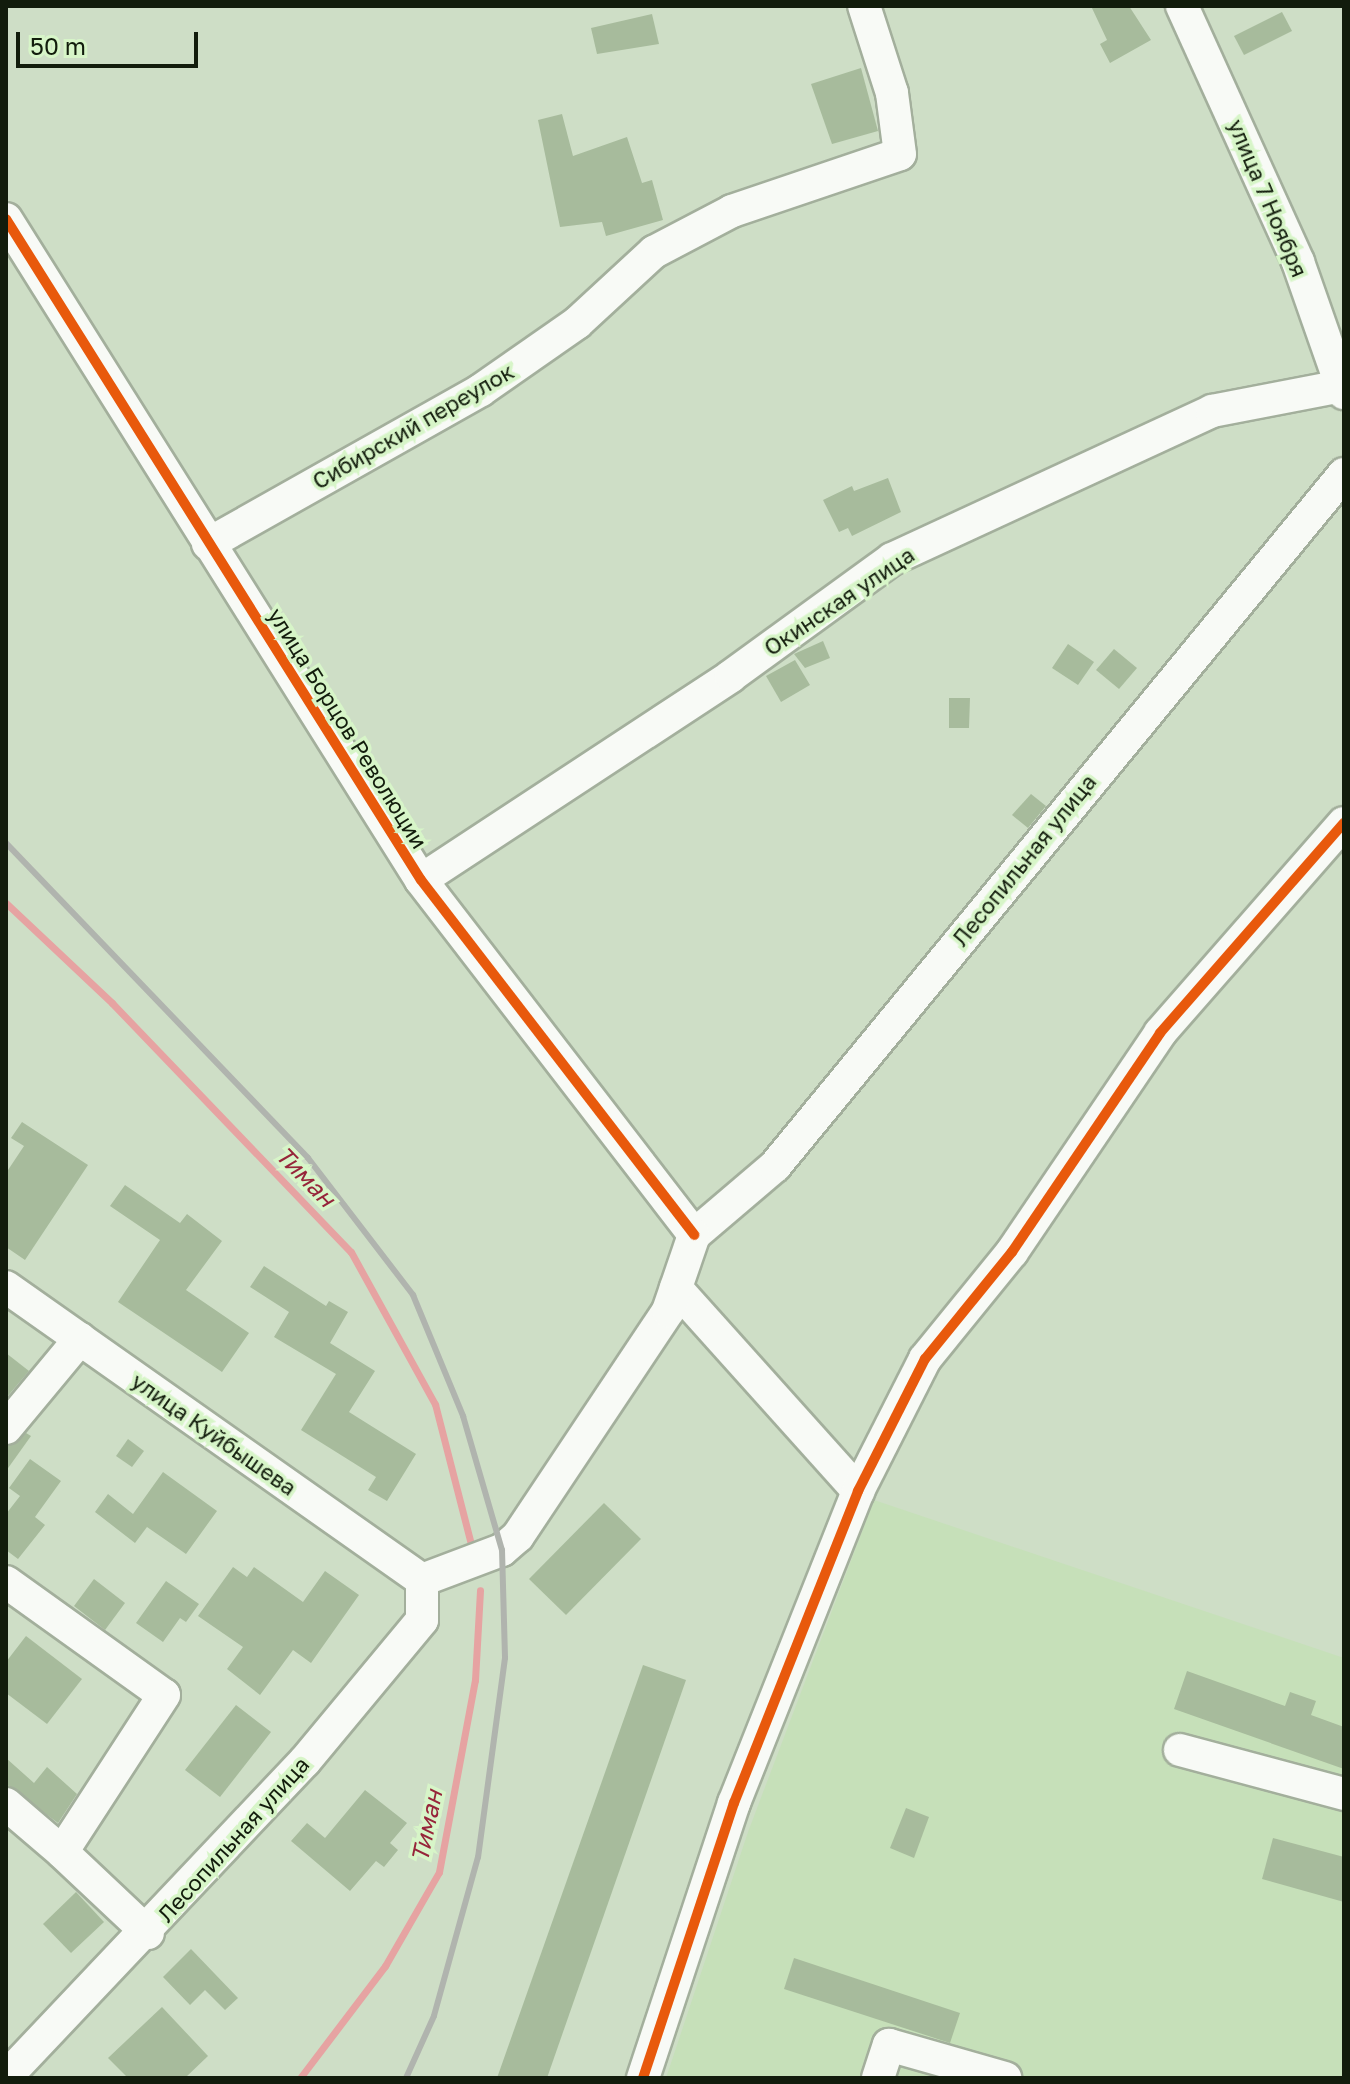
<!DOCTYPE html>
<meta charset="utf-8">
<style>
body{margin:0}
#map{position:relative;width:1350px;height:2084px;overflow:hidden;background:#cedec6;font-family:"Golos Text",sans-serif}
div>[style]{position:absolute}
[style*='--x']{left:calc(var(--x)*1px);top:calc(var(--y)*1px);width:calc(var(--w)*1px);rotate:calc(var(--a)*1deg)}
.built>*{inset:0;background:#c6e0b9}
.stream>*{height:7px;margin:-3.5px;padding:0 3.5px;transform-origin:3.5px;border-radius:3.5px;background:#e6a3a2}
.building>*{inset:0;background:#a7bb9c}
.roads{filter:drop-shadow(2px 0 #a3af9c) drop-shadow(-2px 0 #a3af9c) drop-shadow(0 2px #a3af9c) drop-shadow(0 -2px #a3af9c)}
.minor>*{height:32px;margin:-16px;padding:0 16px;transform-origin:16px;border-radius:16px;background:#f8faf6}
.rail>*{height:6px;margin:-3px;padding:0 3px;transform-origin:3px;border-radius:3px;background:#b0b4ae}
.cycleway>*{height:10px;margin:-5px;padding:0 5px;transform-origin:5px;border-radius:5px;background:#e8590c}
span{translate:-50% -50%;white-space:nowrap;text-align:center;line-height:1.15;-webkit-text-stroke:7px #d7f5c8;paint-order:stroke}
.street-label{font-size:22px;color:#121c0c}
.water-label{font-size:24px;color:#96253a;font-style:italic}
.frame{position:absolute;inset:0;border:8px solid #121c0c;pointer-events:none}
.scale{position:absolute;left:16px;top:32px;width:182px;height:36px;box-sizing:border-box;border:4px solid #121c0c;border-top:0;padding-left:10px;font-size:24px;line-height:28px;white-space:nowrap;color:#121c0c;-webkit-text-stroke:6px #d7f5c8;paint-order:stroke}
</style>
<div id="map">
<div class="built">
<i style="clip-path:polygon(874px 1500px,1344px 1658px,1344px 2078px,666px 2078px,748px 1832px)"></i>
</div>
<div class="stream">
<i style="--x:6;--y:903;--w:146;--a:43.3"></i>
<i style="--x:112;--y:1003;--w:345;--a:46.2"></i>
<i style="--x:351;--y:1252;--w:174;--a:61.1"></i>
<i style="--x:435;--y:1404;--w:145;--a:75.6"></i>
<i style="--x:300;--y:2078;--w:141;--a:-52.8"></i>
<i style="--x:385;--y:1966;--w:108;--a:-60.1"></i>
<i style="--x:439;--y:1872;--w:195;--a:-79.4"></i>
<i style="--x:475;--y:1680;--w:90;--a:-86.8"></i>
</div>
<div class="building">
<i style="clip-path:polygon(1091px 6px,1129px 6px,1151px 40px,1110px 63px,1100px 44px,1107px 40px)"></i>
<i style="clip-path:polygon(1282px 12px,1292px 31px,1244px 55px,1234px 36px)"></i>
<i style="clip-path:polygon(652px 14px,659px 44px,597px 54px,591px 28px)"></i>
<i style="clip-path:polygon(861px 68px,878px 131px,832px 144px,811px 84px)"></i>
<i style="clip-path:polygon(562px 114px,573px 156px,627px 137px,642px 183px,652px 180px,663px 220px,606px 236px,602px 222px,560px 227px,538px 120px)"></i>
<i style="clip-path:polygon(888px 478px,901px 512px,852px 536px,848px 528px,839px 532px,823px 500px,852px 486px,854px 491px)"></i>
<i style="clip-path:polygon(823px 641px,830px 658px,805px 668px,794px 654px)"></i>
<i style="clip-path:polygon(1068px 644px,1094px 662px,1078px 685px,1052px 668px)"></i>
<i style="clip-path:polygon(1114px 649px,1137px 668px,1119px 689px,1096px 670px)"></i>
<i style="clip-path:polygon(795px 660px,810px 685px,781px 702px,766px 676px)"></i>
<i style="clip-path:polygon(949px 698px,970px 698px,969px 728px,949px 728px)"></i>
<i style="clip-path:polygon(1031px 794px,1046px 806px,1028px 828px,1012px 815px)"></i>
<i style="clip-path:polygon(22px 1122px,88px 1165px,25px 1260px,6px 1247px,6px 1173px,24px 1146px,11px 1138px)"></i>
<i style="clip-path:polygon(125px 1185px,180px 1223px,187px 1214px,222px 1241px,186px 1290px,249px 1333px,222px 1372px,118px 1302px,160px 1240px,110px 1206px)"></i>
<i style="clip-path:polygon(264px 1266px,326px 1306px,329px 1301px,348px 1312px,330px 1343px,375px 1371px,349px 1412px,416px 1454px,387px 1501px,368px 1490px,376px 1477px,301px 1430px,336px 1374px,274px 1337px,289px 1312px,250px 1287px)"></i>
<i style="clip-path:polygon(6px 1353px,29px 1371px,6px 1398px)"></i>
<i style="clip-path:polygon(26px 1433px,31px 1436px,6px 1471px,6px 1447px)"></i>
<i style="clip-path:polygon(128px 1439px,144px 1451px,132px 1467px,116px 1456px)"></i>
<i style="clip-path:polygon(30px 1459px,61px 1481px,35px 1517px,45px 1525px,18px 1559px,6px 1550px,6px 1514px,20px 1496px,9px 1488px)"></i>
<i style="clip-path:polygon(163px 1472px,217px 1511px,186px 1554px,147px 1527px,135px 1543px,95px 1512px,108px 1494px,133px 1514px)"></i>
<i style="clip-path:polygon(604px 1503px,641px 1539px,566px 1615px,529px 1579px)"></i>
<i style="clip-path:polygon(233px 1567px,247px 1577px,254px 1567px,303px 1602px,325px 1571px,359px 1595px,311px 1663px,293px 1650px,260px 1695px,227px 1669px,243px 1647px,198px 1616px)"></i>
<i style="clip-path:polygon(94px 1579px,125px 1603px,105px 1630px,74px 1606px)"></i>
<i style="clip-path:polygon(166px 1581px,199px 1604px,186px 1622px,180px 1618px,163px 1642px,136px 1623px)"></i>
<i style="clip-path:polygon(26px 1636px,82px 1679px,47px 1724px,6px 1693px,6px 1662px)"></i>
<i style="clip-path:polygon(643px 1665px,686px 1680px,547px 2078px,497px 2078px)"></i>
<i style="clip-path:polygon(1187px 1671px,1285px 1706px,1290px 1692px,1316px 1701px,1311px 1715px,1344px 1727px,1344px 1769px,1174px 1709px)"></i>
<i style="clip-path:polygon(236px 1705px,271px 1732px,220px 1797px,185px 1770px)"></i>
<i style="clip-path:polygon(6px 1758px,34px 1783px,47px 1767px,77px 1794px,58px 1823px,6px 1784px)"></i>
<i style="clip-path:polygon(365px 1790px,407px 1823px,390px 1843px,398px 1850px,384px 1867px,376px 1861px,350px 1891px,291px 1841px,307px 1823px,325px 1838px)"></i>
<i style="clip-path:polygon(906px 1808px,929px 1817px,914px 1858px,890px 1848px)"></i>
<i style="clip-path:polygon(1273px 1838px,1344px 1857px,1344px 1902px,1262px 1879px)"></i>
<i style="clip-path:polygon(76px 1892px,104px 1922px,71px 1953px,43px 1924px)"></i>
<i style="clip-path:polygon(191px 1949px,238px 1998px,225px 2010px,205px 1990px,190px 2005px,163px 1977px)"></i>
<i style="clip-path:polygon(794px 1958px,960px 2013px,950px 2043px,784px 1989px)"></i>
<i style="clip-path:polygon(162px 2007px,208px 2056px,185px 2078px,128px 2078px,108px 2058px)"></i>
</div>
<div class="roads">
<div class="minor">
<i style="--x:1182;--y:6;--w:281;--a:65.6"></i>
<i style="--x:1298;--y:262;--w:139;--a:70.7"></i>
<i style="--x:6;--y:219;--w:780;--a:57.88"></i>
<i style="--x:421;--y:880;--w:448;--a:52.4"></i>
<i style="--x:208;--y:544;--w:313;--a:-29.4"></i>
<i style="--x:481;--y:390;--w:117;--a:-34.9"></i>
<i style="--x:577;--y:323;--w:105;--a:-42.7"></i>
<i style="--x:654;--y:252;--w:88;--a:-27.7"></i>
<i style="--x:732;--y:211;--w:177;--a:-18.7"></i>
<i style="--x:900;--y:154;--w:62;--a:-97.5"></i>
<i style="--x:892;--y:93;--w:91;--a:-107.8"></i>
<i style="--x:421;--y:880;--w:371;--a:-33.3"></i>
<i style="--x:731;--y:676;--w:199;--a:-36"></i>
<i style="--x:892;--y:559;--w:353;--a:-24.8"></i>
<i style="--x:1212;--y:411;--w:132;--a:-10.9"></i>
<i style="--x:694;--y:1235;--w:106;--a:-40.4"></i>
<i style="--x:775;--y:1166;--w:896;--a:-50.57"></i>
<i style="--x:6;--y:1287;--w:509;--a:35.16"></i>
<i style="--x:676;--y:1288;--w:273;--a:48.1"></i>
<i style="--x:6;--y:1428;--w:116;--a:-50.3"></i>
<i style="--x:422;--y:1580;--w:85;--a:-20.6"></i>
<i style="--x:502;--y:1550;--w:21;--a:-41"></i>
<i style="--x:518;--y:1536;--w:270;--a:-56.3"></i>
<i style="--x:668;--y:1311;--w:80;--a:-71.1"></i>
<i style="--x:6;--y:1582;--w:194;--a:35.6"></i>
<i style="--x:164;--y:1695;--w:187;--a:123"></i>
<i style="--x:62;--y:1852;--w:118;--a:43.3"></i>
<i style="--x:1180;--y:1750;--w:170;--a:15"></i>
<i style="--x:6;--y:1804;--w:74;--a:40.6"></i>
<i style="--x:6;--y:2077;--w:435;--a:-46.6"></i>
<i style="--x:305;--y:1761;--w:183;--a:-50.3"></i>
<i style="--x:422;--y:1620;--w:40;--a:-90"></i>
<i style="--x:643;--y:2078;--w:290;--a:-71.7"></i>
<i style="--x:734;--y:1803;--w:336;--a:-68.3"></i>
<i style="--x:858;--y:1491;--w:148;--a:-63.1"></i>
<i style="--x:925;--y:1359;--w:138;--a:-50.9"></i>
<i style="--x:1012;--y:1252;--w:264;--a:-55.9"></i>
<i style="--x:1160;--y:1033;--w:279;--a:-48.8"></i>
<i style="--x:878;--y:2078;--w:35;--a:-72"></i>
<i style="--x:889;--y:2045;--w:121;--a:15.9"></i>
</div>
</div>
<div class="rail">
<i style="--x:6;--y:843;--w:436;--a:46.2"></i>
<i style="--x:308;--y:1158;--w:173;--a:52.5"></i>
<i style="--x:413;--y:1295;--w:131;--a:67.5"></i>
<i style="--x:463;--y:1416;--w:140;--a:73.8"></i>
<i style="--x:502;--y:1550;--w:108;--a:88.4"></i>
<i style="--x:505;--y:1658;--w:201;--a:97.7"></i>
<i style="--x:478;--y:1857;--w:165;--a:105.5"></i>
<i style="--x:434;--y:2016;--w:68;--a:114.3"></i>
</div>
<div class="cycleway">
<i style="--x:6;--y:219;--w:780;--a:57.88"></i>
<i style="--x:421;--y:880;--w:448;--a:52.4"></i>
<i style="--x:643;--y:2078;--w:290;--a:-71.7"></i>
<i style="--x:734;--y:1803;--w:336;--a:-68.3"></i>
<i style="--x:858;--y:1491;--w:148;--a:-63.1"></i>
<i style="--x:925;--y:1359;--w:138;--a:-50.9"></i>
<i style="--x:1012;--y:1252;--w:264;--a:-55.9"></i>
<i style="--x:1160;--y:1033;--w:279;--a:-48.8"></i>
</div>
<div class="street-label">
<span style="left:1268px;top:198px;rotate:67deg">улица 7 Ноября</span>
<span style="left:413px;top:426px;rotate:-30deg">Сибирский переулок</span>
<span style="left:839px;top:601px;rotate:-34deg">Окинская улица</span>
<span style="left:348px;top:728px;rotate:58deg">улица Борцов Революции</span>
<span style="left:1024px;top:860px;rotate:-51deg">Лесопильная улица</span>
<span style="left:214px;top:1434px;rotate:35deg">улица Куйбышева</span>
<span style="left:233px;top:1839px;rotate:-48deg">Лесопильная улица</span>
</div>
<div class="water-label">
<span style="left:306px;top:1176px;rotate:46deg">Тиман</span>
<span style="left:426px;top:1826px;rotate:-78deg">Тиман</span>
</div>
<div class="frame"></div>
<div class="scale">50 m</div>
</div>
